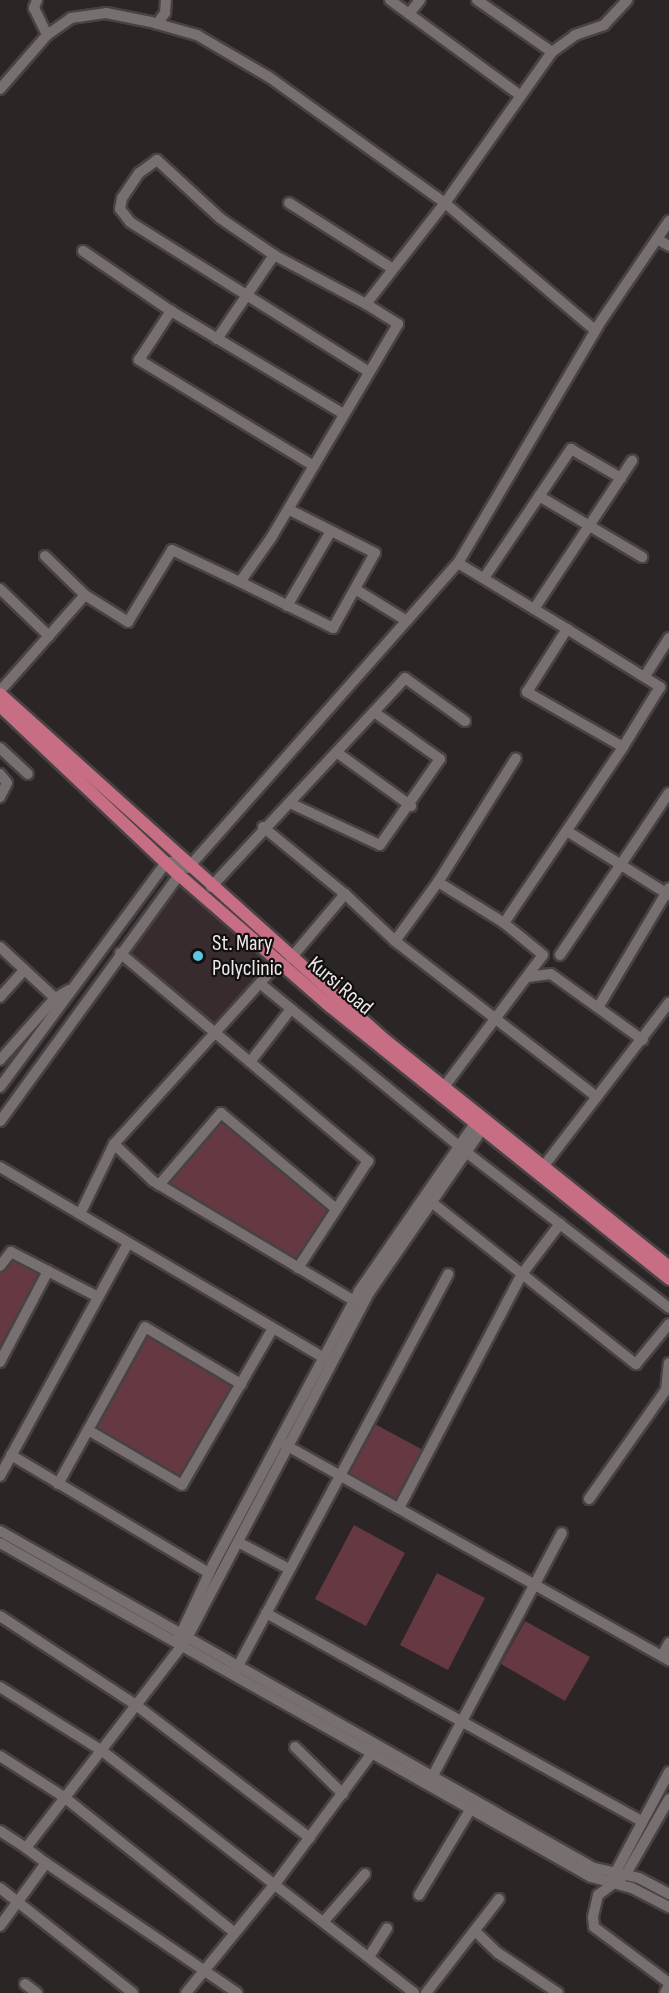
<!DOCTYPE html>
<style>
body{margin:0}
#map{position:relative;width:669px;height:1993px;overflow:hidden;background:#2b2526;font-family:"Sofia Sans Condensed",sans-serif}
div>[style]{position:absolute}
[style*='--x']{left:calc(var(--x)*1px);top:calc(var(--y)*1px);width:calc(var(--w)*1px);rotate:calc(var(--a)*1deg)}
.built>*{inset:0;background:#382b2d}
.green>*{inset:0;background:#663842}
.roads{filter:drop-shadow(2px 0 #474243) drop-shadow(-2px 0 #474243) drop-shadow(0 2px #474243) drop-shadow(0 -2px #474243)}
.minor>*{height:10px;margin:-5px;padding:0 5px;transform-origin:5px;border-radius:5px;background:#776f70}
.major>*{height:12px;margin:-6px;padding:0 6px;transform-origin:6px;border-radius:6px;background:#c76e84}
.dots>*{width:16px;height:16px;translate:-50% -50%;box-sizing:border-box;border:3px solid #120f0f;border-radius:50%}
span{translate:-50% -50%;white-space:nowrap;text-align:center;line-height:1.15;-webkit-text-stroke:4.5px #120f0f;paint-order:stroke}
.poi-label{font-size:22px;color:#ece7e8}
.left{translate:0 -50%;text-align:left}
.street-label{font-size:22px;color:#ece7e8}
</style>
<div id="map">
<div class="built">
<i style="clip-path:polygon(181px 887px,269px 960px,215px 1025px,127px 952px)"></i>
</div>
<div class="green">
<i style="clip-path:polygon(223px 1121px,329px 1207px,295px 1261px,166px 1184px)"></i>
<i style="clip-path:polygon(12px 1258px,42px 1272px,0 1349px,0 1273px)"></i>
<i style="clip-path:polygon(146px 1333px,233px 1384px,179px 1479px,95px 1428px)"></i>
<i style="clip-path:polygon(373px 1423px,423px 1450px,397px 1499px,347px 1472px)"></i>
<i style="clip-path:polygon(354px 1525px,405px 1553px,366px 1626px,315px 1599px)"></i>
<i style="clip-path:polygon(437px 1573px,485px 1598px,448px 1670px,400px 1645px)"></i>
<i style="clip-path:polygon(525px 1621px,590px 1657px,565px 1701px,501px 1664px)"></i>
</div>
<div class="roads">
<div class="minor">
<i style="--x:37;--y:0;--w:9;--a:111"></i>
<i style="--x:34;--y:8;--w:30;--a:64"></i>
<i style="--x:390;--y:0;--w:162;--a:36.2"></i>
<i style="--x:477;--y:0;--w:91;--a:34.7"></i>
<i style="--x:409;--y:14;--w:18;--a:-52"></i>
<i style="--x:157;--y:24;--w:14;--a:-54"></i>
<i style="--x:165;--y:13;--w:13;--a:-86"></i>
<i style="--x:0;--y:89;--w:72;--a:-49"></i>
<i style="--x:47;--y:35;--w:29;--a:-35"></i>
<i style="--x:71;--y:18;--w:35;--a:-8"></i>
<i style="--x:106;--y:13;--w:46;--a:11.3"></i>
<i style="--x:151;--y:22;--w:48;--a:15.8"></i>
<i style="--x:197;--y:35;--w:83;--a:30.3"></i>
<i style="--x:269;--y:77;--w:216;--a:35.6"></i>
<i style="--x:445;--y:203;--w:185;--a:-54.7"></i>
<i style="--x:552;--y:52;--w:29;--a:-36"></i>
<i style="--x:575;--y:35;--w:31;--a:-19"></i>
<i style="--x:604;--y:25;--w:34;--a:-47"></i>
<i style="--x:289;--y:203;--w:123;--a:32.4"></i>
<i style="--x:657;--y:239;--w:14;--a:30"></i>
<i style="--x:83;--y:251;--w:107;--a:34.3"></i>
<i style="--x:366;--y:304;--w:104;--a:-152"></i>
<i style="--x:274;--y:255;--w:65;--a:-145.6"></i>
<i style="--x:220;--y:218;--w:86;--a:-137.4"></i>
<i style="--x:157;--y:160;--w:22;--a:144"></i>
<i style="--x:139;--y:173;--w:30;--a:124"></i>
<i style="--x:122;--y:198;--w:11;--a:100"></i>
<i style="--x:120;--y:209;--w:16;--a:52"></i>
<i style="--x:130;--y:222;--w:282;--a:32.1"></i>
<i style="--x:217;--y:339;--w:102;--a:-55.8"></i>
<i style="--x:314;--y:466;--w:205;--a:-148.8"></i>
<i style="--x:139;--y:360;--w:59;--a:-56.9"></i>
<i style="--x:171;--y:311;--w:201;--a:30.8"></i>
<i style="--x:539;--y:496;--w:120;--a:30.6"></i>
<i style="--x:45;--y:556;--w:56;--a:44.3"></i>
<i style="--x:484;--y:578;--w:156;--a:-56"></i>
<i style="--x:571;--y:449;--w:58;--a:30.1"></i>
<i style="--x:240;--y:582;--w:104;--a:26.3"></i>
<i style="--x:333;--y:628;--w:86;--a:-60.8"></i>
<i style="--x:375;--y:553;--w:97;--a:-153.2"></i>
<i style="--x:0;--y:589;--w:68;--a:43.8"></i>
<i style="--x:355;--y:589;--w:61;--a:31.6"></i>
<i style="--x:287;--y:606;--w:87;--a:-59.6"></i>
<i style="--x:534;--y:609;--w:178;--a:-56.5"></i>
<i style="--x:567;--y:629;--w:127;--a:-148.8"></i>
<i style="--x:458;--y:563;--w:275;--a:-59.4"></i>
<i style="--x:645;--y:676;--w:45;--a:-57.7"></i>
<i style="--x:0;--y:691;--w:128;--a:-48.5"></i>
<i style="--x:85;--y:595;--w:51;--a:32.1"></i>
<i style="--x:128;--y:622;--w:84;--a:-58.6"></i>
<i style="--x:172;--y:550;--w:75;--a:25.2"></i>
<i style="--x:240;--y:582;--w:54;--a:-54.8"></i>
<i style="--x:271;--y:538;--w:249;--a:-59.3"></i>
<i style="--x:398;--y:324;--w:38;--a:-148"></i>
<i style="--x:366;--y:304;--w:128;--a:-52"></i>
<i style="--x:445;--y:203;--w:197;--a:40.3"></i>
<i style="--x:595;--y:330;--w:132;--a:-55.8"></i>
<i style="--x:0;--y:748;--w:38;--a:43"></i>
<i style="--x:339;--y:754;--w:89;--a:35.8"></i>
<i style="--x:0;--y:774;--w:11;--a:52"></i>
<i style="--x:7;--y:783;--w:16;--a:117"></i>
<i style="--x:292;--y:804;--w:97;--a:25"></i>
<i style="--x:380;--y:845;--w:105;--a:-55.1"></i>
<i style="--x:440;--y:759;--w:81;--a:-144.5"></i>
<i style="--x:263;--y:827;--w:106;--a:39.3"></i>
<i style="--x:567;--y:831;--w:120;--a:32.1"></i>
<i style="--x:188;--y:868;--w:407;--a:-48.5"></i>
<i style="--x:438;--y:882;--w:146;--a:-57.8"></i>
<i style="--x:211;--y:887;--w:285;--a:-47.1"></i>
<i style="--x:405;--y:678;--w:74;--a:35.6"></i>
<i style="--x:504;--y:923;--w:212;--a:-55.9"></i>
<i style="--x:623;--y:747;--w:111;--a:-150.2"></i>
<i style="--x:527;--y:692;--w:75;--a:-57.6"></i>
<i style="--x:567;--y:629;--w:110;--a:31.9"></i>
<i style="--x:660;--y:687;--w:70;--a:121.7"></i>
<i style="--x:395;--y:941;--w:255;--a:37.7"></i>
<i style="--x:0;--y:947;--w:75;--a:42.8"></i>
<i style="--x:120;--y:953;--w:324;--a:40"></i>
<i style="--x:368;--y:1161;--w:128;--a:123.2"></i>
<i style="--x:560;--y:955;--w:195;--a:-56.1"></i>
<i style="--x:291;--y:958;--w:84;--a:-49.8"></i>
<i style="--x:345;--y:894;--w:69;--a:43.2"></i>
<i style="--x:395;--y:941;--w:73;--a:-53.9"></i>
<i style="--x:438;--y:882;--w:78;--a:31.8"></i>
<i style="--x:504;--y:923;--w:50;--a:39.4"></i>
<i style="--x:543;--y:955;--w:165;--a:126.9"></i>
<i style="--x:527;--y:977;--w:24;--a:-7"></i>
<i style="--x:551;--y:974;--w:113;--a:35.7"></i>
<i style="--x:262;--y:985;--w:264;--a:39.3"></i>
<i style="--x:466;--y:1152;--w:256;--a:37.5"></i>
<i style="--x:0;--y:997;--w:36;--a:-48"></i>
<i style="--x:599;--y:1006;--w:137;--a:-59.3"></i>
<i style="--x:0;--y:1060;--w:83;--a:-48.4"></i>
<i style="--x:55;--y:998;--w:16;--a:-30"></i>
<i style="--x:250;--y:1062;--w:67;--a:-52.3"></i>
<i style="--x:0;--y:1087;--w:279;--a:-53.5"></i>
<i style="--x:166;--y:863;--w:13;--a:-13"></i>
<i style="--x:179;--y:860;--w:15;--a:90"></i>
<i style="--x:179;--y:875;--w:304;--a:126"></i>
<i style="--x:114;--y:1144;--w:54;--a:43.5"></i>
<i style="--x:153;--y:1181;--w:234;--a:30.8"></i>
<i style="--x:0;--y:1167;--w:382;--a:30.5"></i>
<i style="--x:543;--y:1167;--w:207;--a:-52.5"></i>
<i style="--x:159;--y:1185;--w:95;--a:-49.3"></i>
<i style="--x:221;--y:1113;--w:148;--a:39.8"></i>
<i style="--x:430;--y:1201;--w:263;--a:38.4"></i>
<i style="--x:636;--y:1364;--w:52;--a:-50.5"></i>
<i style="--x:80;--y:1214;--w:78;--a:-64.1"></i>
<i style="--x:114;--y:1144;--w:246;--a:-47.8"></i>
<i style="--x:0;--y:1266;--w:18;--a:-52"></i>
<i style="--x:11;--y:1252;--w:98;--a:27.3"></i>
<i style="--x:0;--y:1362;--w:103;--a:-62.2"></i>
<i style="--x:88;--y:1430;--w:109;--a:30.3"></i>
<i style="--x:182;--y:1485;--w:181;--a:-59.9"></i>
<i style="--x:282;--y:1443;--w:444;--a:29.3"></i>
<i style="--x:11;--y:1455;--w:230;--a:30.8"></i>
<i style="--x:0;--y:1476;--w:266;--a:-61.2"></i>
<i style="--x:58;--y:1484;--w:179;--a:-61"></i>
<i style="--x:145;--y:1327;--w:112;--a:30.7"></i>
<i style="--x:589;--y:1499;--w:133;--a:-54.8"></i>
<i style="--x:666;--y:1390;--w:27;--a:-84"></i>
<i style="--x:399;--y:1508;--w:264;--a:-62.3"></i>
<i style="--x:522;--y:1274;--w:63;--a:-52.8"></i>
<i style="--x:0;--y:1531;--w:683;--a:29.57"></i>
<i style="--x:594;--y:1868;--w:46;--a:12.5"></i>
<i style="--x:639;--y:1878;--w:34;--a:28"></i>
<i style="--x:238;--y:1542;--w:58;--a:27.9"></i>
<i style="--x:0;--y:1543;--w:679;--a:29.47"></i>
<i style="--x:591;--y:1877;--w:42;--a:15"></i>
<i style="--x:632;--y:1888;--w:42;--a:27.2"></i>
<i style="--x:266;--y:1613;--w:430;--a:29"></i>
<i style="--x:0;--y:1616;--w:163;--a:33.2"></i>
<i style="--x:136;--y:1705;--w:219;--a:37.4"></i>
<i style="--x:178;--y:1640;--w:83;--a:-65"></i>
<i style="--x:213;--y:1565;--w:310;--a:-61.9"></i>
<i style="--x:359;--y:1291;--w:211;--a:-55.3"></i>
<i style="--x:662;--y:1656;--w:15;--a:-62"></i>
<i style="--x:237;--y:1668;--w:447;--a:-61.8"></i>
<i style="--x:0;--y:1687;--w:119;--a:32"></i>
<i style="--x:101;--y:1750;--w:396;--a:37.8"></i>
<i style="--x:295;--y:1747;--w:67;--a:44.4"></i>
<i style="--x:0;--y:1756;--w:76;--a:32.6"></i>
<i style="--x:64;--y:1797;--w:218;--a:38.5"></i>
<i style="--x:429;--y:1783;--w:283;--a:-62"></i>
<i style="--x:669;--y:1799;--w:86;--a:119.8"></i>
<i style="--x:626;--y:1874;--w:35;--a:143"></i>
<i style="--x:598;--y:1895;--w:23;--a:103"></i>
<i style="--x:593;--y:1917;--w:10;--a:84"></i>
<i style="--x:594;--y:1927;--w:94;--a:36.7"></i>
<i style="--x:0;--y:1831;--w:31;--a:33"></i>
<i style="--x:46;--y:1863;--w:231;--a:34.2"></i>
<i style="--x:613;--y:1877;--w:119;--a:-61.9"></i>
<i style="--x:0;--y:1888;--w:169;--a:38.3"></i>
<i style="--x:419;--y:1895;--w:99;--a:-59"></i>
<i style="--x:325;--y:1920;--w:61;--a:-49"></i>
<i style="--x:0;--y:1926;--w:78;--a:-53.9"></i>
<i style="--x:46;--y:1863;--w:25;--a:-143"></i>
<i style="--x:26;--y:1848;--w:262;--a:-52.4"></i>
<i style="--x:186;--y:1640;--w:392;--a:-62.2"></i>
<i style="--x:369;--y:1293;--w:208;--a:-55.4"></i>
<i style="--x:475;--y:1931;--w:32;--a:44"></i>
<i style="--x:498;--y:1953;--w:72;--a:33.7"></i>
<i style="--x:369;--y:1957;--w:34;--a:-58"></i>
<i style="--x:25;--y:1984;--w:15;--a:37"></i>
<i style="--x:186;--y:1993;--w:141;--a:-50.8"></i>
<i style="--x:275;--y:1884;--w:168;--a:-53.5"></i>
<i style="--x:426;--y:1993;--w:119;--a:-52.2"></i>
<i style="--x:665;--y:1993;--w:9;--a:-63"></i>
</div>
<div class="major">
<i style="--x:0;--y:694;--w:518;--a:41.95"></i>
<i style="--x:385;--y:1040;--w:364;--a:38.6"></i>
<i style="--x:0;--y:706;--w:246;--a:43.4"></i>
<i style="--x:179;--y:875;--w:201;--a:41"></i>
<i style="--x:331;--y:1007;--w:434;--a:38.8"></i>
</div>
</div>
<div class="dots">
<i style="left:198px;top:956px;background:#59c8e4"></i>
</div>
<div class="poi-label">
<span class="left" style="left:212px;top:956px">St. Mary<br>Polyclinic</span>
</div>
<div class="street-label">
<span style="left:340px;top:986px;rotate:40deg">Kursi Road</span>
</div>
</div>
